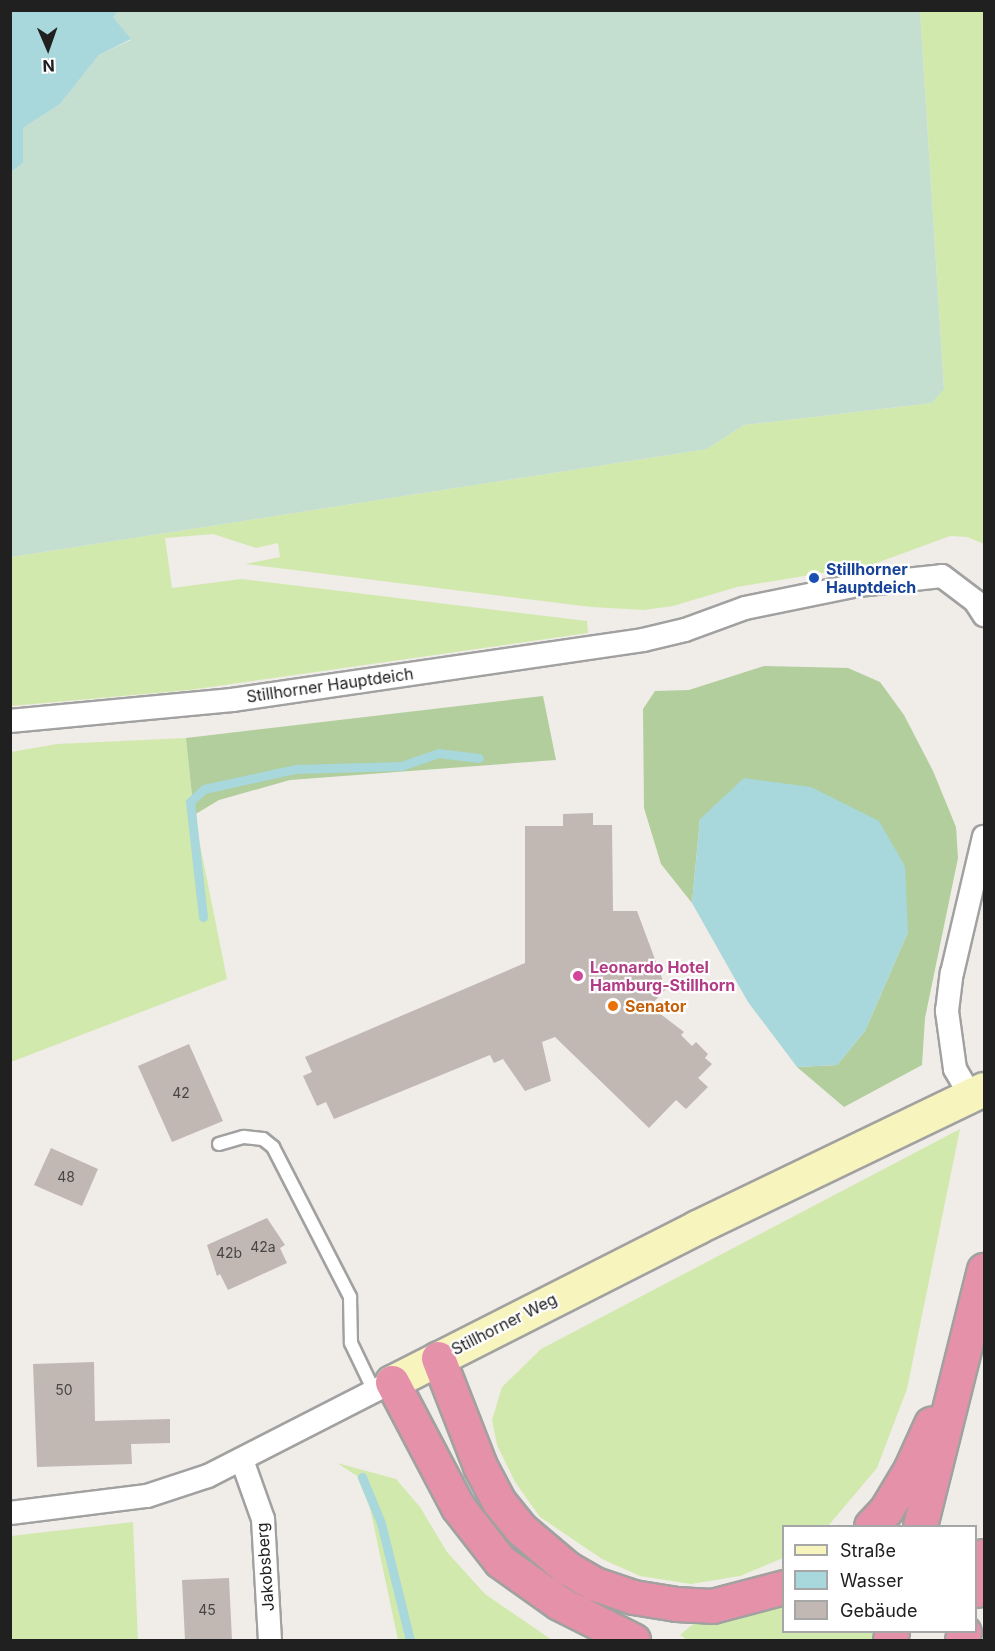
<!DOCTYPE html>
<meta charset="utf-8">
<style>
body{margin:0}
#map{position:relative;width:995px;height:1651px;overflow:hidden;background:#f0ece7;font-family:Inter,sans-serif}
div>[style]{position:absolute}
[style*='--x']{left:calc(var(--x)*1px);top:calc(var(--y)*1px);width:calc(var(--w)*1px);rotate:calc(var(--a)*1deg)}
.grass>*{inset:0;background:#d2e9ae}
.forest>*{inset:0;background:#b1ce9c}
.wetland>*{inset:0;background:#c4decf}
.water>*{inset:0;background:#a8d7dc}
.stream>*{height:9px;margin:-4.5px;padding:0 4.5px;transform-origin:4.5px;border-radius:4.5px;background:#a8d7dc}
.building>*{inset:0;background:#c1b7b3}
.roads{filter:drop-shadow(2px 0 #a1a1a1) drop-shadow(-2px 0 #a1a1a1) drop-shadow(0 2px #a1a1a1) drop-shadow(0 -2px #a1a1a1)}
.lane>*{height:12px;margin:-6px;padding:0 6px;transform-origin:6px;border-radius:6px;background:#fff}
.street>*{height:22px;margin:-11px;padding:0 11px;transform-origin:11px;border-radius:11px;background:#fff}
.secondary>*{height:33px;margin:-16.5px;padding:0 16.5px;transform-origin:16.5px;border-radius:16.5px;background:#f8f4bd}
.highway>*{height:33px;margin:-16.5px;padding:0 16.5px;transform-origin:16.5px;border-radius:16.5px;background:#e591aa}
.dots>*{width:16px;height:16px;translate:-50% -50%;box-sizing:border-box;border:3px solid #fff;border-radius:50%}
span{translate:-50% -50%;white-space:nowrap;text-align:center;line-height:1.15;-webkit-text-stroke:4.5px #fff;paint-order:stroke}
.number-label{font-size:14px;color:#484645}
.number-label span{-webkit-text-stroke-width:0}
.transit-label{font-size:16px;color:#164399;font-weight:700}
.left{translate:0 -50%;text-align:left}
.street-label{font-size:16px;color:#202020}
.hotel-label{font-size:16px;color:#b23c85;font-weight:700}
.food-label{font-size:16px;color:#c56008;font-weight:700}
.frame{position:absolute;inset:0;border:12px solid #202020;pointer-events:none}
.legend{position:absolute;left:782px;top:1525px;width:195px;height:108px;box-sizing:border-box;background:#fff;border:2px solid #a6a6a6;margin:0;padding:8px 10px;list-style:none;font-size:18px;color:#202020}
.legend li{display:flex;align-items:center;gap:12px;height:30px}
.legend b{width:30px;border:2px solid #a6a6a6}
.north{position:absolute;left:18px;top:18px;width:60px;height:60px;-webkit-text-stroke:4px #fff;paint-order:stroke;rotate:178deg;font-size:16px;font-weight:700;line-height:24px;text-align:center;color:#202020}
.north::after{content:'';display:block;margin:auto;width:21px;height:27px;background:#202020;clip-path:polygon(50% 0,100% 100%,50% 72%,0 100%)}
</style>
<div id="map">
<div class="grass">
<i style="clip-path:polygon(920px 11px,984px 11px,984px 544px,967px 537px,950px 536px,871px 565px,737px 587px,673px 606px,644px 610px,591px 607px,245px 564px,280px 557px,278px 543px,256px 548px,213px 534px,165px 538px,172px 588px,241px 579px,587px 621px,588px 633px,189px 690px,11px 706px,11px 557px,707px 449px,744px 425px,932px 403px,944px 388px)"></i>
<i style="clip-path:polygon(186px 738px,194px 815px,227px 979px,11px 1062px,11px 752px,57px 744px)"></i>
<i style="clip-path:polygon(960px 1129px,907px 1389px,877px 1468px,828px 1526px,784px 1526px,783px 1558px,740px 1576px,691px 1584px,640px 1576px,602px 1559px,540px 1517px,515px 1482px,497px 1445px,492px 1420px,502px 1387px,541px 1349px)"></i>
<i style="clip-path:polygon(337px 1463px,396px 1479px,420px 1507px,447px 1552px,485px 1594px,552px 1640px,398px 1640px,370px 1508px,357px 1476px)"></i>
<i style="clip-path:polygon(133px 1522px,138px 1640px,11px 1640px,11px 1536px)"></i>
<i style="clip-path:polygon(783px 1602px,784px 1632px,875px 1632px,873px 1640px,687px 1640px,680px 1635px,698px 1620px)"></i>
</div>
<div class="forest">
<i style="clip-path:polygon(764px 666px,848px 668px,880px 682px,904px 715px,933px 771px,956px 827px,958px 858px,925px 1018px,922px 1065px,844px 1107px,797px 1067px,837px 1065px,865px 1031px,908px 932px,700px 819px,692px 903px,661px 864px,644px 808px,643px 709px,655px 691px,689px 690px)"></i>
<i style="clip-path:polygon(543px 696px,556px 760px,290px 780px,219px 800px,194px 815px,186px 738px)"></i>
</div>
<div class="wetland">
<i style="clip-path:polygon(118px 11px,920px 11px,944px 389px,932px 403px,744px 425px,707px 449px,11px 557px,11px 172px,23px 163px,23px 128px,60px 104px,99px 55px,131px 40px,113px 17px)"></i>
</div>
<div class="water">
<i style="clip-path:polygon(11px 10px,118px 11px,113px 17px,131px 39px,99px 55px,60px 104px,23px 128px,23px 163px,11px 172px)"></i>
<i style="clip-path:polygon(744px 778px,811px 787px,879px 821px,905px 866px,908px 932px,865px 1031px,837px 1065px,797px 1067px,748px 1002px,692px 903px,700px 819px)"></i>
</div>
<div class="stream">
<i style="--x:203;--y:917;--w:116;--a:-96.4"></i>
<i style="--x:190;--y:802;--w:19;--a:-43"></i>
<i style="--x:204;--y:789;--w:93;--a:-12.4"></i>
<i style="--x:295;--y:769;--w:106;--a:-1.6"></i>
<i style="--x:401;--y:766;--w:39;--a:-19"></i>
<i style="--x:438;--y:753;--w:41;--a:7"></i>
<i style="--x:362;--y:1477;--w:50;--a:67.6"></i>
<i style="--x:381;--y:1523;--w:121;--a:76.1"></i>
</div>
<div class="building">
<i style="clip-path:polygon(593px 813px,593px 825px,612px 825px,613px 911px,637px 911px,666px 989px,650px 1006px,684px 1032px,681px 1035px,692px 1046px,696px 1042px,708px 1054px,705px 1058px,712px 1064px,698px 1078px,708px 1087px,686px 1109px,676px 1100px,649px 1128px,555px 1037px,542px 1042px,551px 1081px,525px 1091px,503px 1059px,494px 1063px,490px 1055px,334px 1119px,326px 1102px,317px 1106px,303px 1076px,312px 1072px,305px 1057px,525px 963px,525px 826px,563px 826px,563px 814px)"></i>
<i style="clip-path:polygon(189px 1044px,223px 1121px,172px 1142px,138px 1066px)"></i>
<i style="clip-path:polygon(51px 1148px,98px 1169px,82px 1206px,34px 1185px)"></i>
<i style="clip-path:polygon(267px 1218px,285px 1245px,280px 1248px,287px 1263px,228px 1290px,220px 1274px,217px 1276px,207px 1245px)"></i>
<i style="clip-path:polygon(94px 1362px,95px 1421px,170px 1419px,170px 1443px,131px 1444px,132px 1464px,37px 1467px,33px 1364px)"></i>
<i style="clip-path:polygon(229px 1578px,232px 1640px,185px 1640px,182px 1580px)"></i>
</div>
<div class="roads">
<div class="lane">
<i style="--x:219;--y:1144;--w:26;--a:-16"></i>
<i style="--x:244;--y:1137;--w:19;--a:6"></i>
<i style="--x:263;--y:1139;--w:13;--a:39"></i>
<i style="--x:273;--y:1147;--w:169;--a:62.8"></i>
<i style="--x:350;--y:1297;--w:46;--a:88.8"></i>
<i style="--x:351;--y:1343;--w:53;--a:64.4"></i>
</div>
<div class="street">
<i style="--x:10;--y:721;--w:223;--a:-5.4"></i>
<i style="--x:232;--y:700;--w:415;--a:-8.3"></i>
<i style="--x:643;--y:640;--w:43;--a:-13.4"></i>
<i style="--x:685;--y:630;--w:64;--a:-20.1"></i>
<i style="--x:745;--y:608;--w:115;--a:-11.5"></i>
<i style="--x:858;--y:585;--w:84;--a:-6.1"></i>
<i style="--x:942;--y:576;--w:41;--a:37.1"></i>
<i style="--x:975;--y:601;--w:17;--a:57"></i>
<i style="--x:970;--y:1095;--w:30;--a:-120"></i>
<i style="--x:955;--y:1069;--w:59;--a:-97.9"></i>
<i style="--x:947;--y:1011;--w:38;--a:-83"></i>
<i style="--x:952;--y:973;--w:140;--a:-76.8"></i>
<i style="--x:242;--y:1460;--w:63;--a:70.4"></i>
<i style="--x:263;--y:1519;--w:121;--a:86.7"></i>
<i style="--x:10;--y:1513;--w:138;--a:-7.1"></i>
<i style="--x:147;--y:1496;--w:64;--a:-18.2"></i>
<i style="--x:208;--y:1476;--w:207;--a:-27.1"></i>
</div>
<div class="secondary">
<i style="--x:392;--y:1382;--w:342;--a:-26.9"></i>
<i style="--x:697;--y:1227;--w:318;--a:-25.7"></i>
</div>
<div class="highway">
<i style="--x:438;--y:1358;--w:116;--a:68.7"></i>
<i style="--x:480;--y:1466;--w:41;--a:62.2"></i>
<i style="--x:499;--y:1502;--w:35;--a:51"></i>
<i style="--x:521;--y:1529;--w:60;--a:40.3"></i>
<i style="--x:567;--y:1568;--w:32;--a:30"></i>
<i style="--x:595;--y:1584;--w:40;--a:18.9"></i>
<i style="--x:633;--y:1597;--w:44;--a:9.2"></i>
<i style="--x:676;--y:1604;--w:36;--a:3"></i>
<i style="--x:712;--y:1606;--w:74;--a:-14.8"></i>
<i style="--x:392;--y:1382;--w:141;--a:62.2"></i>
<i style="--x:458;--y:1507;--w:68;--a:52.1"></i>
<i style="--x:500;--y:1561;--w:72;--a:35.4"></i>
<i style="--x:559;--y:1603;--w:83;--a:26.6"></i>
<i style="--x:871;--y:1526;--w:22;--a:-47"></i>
<i style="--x:886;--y:1510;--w:47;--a:-59"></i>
<i style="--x:910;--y:1470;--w:51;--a:-65.5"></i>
<i style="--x:920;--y:1526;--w:264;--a:-76"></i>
<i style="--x:976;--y:1590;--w:35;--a:-77"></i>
<i style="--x:890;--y:1640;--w:8;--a:-76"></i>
<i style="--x:962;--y:1640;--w:8;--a:-76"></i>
</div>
</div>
<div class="dots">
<i style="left:814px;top:578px;background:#1a4fb4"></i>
<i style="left:578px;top:976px;background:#d1479c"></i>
<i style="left:613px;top:1006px;background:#e8710a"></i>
</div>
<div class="number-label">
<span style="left:181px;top:1093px">42</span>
<span style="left:66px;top:1177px">48</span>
<span style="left:263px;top:1247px">42a</span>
<span style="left:229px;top:1253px">42b</span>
<span style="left:64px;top:1390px">50</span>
<span style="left:207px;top:1610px">45</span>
</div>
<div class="transit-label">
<span class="left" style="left:826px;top:578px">Stillhorner<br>Hauptdeich</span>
</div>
<div class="street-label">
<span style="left:330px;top:685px;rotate:-8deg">Stillhorner Hauptdeich</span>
<span style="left:504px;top:1324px;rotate:-27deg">Stillhorner Weg</span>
<span style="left:265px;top:1567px;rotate:-94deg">Jakobsberg</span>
</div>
<div class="hotel-label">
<span class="left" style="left:590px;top:976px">Leonardo Hotel<br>Hamburg-Stillhorn</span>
</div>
<div class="food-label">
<span class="left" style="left:625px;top:1006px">Senator</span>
</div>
<div class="frame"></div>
<ul class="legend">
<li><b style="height:8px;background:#f8f4bd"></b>Straße</li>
<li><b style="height:16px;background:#a8d7dc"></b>Wasser</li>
<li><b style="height:16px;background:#c1b7b3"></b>Gebäude</li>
</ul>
<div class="north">N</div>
</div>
